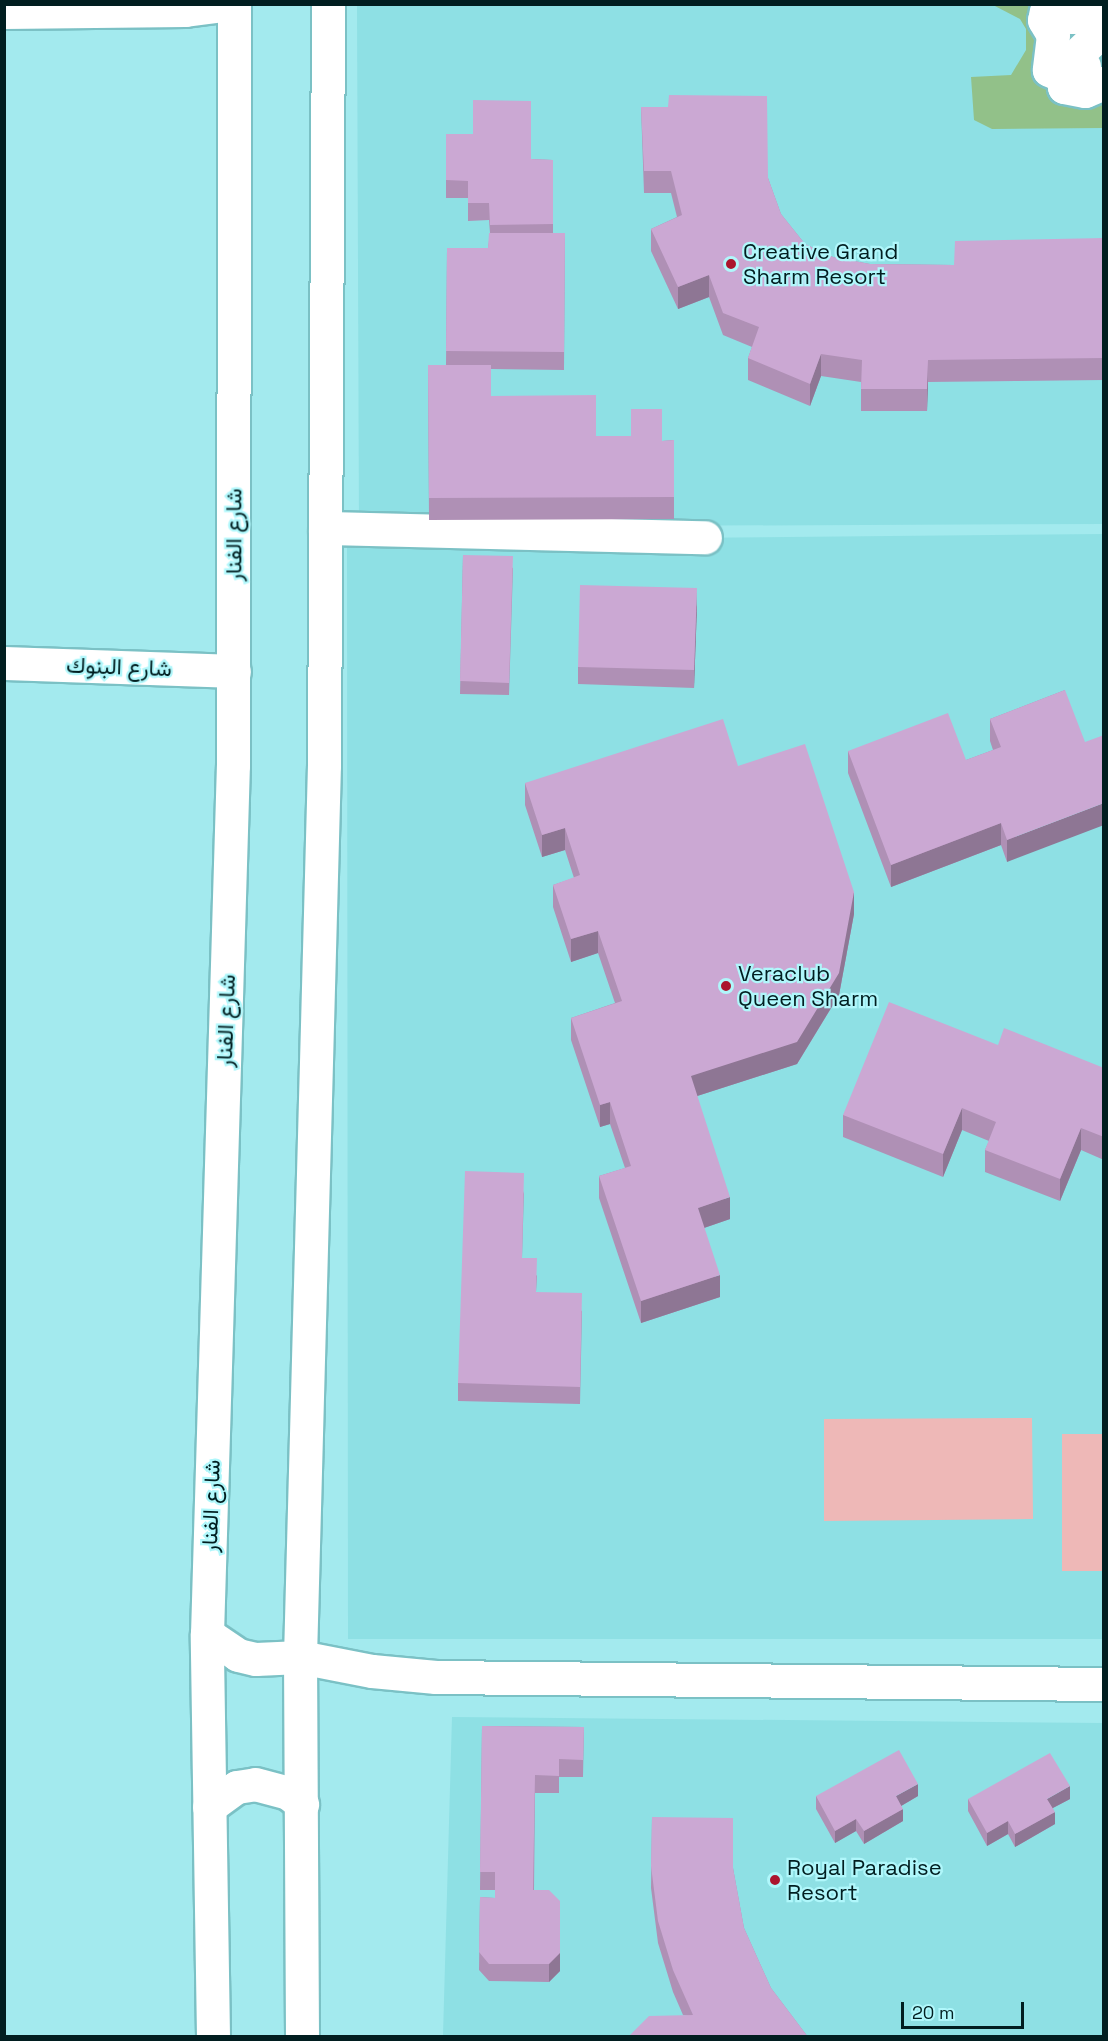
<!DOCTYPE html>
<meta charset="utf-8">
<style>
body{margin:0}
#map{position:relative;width:1108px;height:2041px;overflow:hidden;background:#a3eaee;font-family:"Space Grotesk",Vazirmatn,sans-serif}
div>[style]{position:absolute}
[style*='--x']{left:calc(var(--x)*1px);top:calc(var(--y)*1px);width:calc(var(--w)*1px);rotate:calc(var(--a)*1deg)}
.built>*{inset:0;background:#8ee0e4}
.green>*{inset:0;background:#eeb8b7}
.water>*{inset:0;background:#92c189}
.roads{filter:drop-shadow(2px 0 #7bc1c5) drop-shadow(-2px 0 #7bc1c5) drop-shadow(0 2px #7bc1c5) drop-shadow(0 -2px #7bc1c5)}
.street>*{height:33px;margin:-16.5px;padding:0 16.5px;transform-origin:16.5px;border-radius:16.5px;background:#fff}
.secondary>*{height:33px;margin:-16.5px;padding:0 16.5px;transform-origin:16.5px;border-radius:16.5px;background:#fff}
.wall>*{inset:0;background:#af90b5}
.shaded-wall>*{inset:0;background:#8e7694}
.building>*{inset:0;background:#cba8d3}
.dots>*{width:16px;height:16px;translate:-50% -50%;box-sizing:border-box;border:3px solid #b0f7fb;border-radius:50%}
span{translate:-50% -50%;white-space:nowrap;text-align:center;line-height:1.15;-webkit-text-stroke:4.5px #b0f7fb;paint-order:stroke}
.poi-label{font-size:22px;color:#011e20}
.left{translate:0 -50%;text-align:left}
.street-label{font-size:22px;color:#011e20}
.frame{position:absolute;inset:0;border:6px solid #011e20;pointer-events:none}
.scale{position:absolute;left:901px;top:2002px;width:123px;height:27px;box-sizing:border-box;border:3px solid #011e20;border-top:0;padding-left:8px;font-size:18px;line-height:21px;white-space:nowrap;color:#011e20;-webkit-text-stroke:4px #b0f7fb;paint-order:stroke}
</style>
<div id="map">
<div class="built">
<i style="clip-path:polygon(357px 5px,1103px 5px,1103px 524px,359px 527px)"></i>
<i style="clip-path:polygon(1103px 534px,1103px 1639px,348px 1639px,347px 541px)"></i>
<i style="clip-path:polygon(452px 1717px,1103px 1723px,1103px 2036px,443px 2036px)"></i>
</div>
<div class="green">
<i style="clip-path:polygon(1032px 1418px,1033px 1519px,824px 1521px,824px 1419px)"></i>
<i style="clip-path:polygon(1062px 1434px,1103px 1434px,1103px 1571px,1062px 1571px)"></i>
</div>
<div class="water">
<i style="clip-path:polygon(993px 5px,1103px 5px,1044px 16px,1091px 62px,1103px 83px,1103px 128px,992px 129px,974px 120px,971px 77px,1011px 75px,1026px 50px,1026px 29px,1020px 19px)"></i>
</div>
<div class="roads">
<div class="street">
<i style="--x:4;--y:12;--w:181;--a:-0.6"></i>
<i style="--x:185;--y:10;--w:45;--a:-7.6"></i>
<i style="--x:1104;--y:22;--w:11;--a:-139"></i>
<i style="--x:1096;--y:15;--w:24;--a:175"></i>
<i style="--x:1072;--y:17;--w:21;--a:-157"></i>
<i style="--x:1053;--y:9;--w:8;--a:157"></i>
<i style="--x:1046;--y:12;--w:8;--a:104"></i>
<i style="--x:1044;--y:20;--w:17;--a:59"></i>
<i style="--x:1053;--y:35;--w:35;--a:97"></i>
<i style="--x:1049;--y:70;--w:8;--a:23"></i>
<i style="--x:1056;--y:73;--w:9;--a:-36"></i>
<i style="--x:1063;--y:68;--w:57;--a:-43.6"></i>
<i style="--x:1084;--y:66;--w:22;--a:156"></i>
<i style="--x:1064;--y:75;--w:12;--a:90"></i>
<i style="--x:1064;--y:87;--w:21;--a:11"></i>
<i style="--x:1085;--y:91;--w:21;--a:-23"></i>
<i style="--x:325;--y:528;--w:380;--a:1.4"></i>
<i style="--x:300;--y:1657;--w:73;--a:11"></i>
<i style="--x:372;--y:1671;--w:64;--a:5.4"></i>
<i style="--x:436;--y:1677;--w:668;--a:0.6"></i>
</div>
<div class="secondary">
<i style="--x:4;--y:663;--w:230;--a:2"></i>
<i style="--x:207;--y:1634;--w:37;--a:34"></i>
<i style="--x:238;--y:1655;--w:18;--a:13"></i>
<i style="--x:256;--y:1659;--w:44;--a:-2.6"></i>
<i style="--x:209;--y:1807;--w:34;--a:-36"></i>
<i style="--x:237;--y:1787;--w:18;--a:-9"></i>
<i style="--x:255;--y:1784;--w:34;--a:15"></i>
<i style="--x:288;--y:1793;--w:18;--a:38"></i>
<i style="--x:213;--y:2036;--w:402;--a:-90.9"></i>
<i style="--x:207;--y:1634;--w:869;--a:-88.29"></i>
<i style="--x:233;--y:765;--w:761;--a:-89.92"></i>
<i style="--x:302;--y:2036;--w:379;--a:-90.3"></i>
<i style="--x:300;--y:1657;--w:892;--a:-88.46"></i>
<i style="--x:324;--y:765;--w:761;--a:-89.7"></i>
</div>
</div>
<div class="wall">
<i style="clip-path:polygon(641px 107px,768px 178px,781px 214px,805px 244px,833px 257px,870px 264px,954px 265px,1104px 238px,1104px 380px,928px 382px,927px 411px,861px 411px,861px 382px,821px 376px,810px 406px,748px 380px,748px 358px,752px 347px,723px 335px,709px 297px,678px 309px,651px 251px,651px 229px,677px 217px,671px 193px,644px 193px)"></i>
<i style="clip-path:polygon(446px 134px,531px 159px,553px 160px,553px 233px,565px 233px,564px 370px,491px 369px,491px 396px,596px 436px,662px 441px,674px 440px,674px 519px,429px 520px,428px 365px,446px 365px,447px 248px,488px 248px,490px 233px,489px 220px,468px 221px,468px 198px,446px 198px)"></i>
<i style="clip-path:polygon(463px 555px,513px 568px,509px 695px,460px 694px)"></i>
<i style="clip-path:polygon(697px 606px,694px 688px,578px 684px,578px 667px)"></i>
<i style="clip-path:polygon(1065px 690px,1007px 862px,1001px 845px,891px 887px,848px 773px,848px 751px,966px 760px,993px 750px,990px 741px,990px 719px)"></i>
<i style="clip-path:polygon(738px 766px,854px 914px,839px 995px,797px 1064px,697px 1096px,730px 1219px,704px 1228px,720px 1297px,641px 1323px,599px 1198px,599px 1176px,625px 1168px,610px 1124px,600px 1127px,571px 1040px,571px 1018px,615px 1003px,598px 953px,571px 962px,553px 907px,553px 885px,574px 878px,565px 850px,542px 857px,525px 805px,525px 783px)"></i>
<i style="clip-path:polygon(998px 1045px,1104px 1068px,1104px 1160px,1081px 1150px,1060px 1201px,985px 1172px,985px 1150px,989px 1141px,962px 1130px,943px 1177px,843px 1137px,843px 1115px)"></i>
<i style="clip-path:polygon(524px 1191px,522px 1258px,537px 1276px,536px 1292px,582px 1311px,580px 1404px,458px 1401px,458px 1383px)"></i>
<i style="clip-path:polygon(482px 1726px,584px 1727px,583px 1777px,559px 1777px,559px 1793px,535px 1793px,534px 1890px,560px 1971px,549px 1982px,489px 1981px,479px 1970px,480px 1897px,495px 1898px,495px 1890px,480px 1890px)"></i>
<i style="clip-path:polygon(816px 1796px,918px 1796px,901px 1806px,903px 1821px,864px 1844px,856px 1831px,835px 1843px,816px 1809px)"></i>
<i style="clip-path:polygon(968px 1799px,1070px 1799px,1053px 1808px,1055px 1824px,1015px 1847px,1008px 1834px,987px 1846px,968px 1811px)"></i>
<i style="clip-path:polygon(652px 1817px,733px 1868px,744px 1928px,771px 1988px,808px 2037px,683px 2015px,673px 1992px,658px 1943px,651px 1888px)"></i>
</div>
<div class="shaded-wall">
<i style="clip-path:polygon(709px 275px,709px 297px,678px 309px,678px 287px)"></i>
<i style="clip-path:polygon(821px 354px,821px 376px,810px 406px,810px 384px)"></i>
<i style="clip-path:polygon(928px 360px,928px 382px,927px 411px,927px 389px)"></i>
<i style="clip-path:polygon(697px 588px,697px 606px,694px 688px,694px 670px)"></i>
<i style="clip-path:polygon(1104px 803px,1104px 825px,1007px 862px,1007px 840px)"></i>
<i style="clip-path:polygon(1001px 823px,1001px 845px,891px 887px,891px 865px)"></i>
<i style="clip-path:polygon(565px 828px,565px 850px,542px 857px,542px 835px)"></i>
<i style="clip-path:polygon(854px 892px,854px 914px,839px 995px,797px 1064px,691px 1098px,691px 1076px)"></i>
<i style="clip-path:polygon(598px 931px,598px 953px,571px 962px,571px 939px)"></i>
<i style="clip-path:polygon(610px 1102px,610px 1124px,600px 1127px,600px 1105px)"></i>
<i style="clip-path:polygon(962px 1108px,962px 1130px,943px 1177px,943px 1154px)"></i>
<i style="clip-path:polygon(1081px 1128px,1081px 1150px,1060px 1201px,1060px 1179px)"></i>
<i style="clip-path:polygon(730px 1197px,730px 1219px,698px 1230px,698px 1208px)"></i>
<i style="clip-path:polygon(720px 1275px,720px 1297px,641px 1323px,641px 1301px)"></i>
<i style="clip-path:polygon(918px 1784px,918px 1796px,896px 1809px,896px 1796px)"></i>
<i style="clip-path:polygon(1070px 1786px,1070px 1799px,1047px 1811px,1047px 1799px)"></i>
<i style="clip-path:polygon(903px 1809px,903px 1821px,864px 1844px,864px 1831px)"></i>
<i style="clip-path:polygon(1055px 1812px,1055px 1824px,1015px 1847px,1015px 1834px)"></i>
<i style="clip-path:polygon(856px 1819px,856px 1831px,835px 1843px,835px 1831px)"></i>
<i style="clip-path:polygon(1008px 1821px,1008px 1834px,987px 1846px,987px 1833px)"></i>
<i style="clip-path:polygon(560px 1901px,560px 1971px,549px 1982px,549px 1964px)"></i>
</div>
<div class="building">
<i style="clip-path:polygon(669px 95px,767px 96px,768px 178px,781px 214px,805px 244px,833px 257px,870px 264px,954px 265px,955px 241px,1104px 238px,1104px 358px,928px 360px,927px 389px,861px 389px,862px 360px,821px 354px,810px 384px,748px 358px,759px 327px,723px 313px,709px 275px,678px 287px,651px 229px,682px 215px,671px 171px,644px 171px,641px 107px,668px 107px)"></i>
<i style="clip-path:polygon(473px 100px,531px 101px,531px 159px,553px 160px,553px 224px,490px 225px,489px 203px,468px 203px,468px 181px,446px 180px,446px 134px,473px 134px)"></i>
<i style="clip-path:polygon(489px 233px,565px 233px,564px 352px,446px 351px,447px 248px,488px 248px)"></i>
<i style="clip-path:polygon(428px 365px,491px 365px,491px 396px,596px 395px,596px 436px,631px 436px,631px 409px,662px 409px,662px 441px,674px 440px,674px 497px,429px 498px)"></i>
<i style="clip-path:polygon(463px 555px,513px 556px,509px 683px,460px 681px)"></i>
<i style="clip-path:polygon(580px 585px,697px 588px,694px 670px,578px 667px)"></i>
<i style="clip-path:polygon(1065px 690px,1085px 742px,1104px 735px,1104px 803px,1007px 840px,1001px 823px,891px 865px,848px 751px,948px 713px,966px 760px,1001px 747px,990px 719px)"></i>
<i style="clip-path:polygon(723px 719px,738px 766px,805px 744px,854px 892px,839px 973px,797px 1042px,691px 1076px,730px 1197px,698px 1208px,720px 1275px,641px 1301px,599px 1176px,631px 1166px,610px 1102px,600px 1105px,571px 1018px,622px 1001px,598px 931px,571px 939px,553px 885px,580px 875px,565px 828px,542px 835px,525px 783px)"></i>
<i style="clip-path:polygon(889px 1002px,998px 1045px,1004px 1028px,1104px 1068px,1104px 1137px,1081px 1128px,1060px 1179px,985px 1150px,996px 1122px,962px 1108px,943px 1154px,843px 1115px)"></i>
<i style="clip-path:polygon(465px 1171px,524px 1173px,522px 1258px,537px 1258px,536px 1292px,582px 1293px,580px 1387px,458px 1383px)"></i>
<i style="clip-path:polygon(482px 1726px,584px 1727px,583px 1760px,559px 1759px,559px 1776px,535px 1775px,533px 1890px,549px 1890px,560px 1901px,560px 1953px,549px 1964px,489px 1964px,479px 1952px,480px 1897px,495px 1898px,495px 1872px,480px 1872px)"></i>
<i style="clip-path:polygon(899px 1750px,918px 1784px,896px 1796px,903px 1809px,864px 1831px,856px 1819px,835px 1831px,816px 1796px)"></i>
<i style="clip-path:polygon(1050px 1753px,1070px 1786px,1047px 1799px,1055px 1812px,1015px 1834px,1008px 1821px,987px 1833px,968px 1799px)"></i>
<i style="clip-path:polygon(652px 1817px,733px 1818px,733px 1868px,744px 1928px,771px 1988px,808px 2037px,628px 2037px,649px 2016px,693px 2015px,673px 1970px,658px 1921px,651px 1866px)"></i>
</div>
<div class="dots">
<i style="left:731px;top:264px;background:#ab152e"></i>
<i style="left:726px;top:986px;background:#ab152e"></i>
<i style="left:775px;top:1880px;background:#ab152e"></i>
</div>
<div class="poi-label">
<span class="left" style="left:743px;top:264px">Creative Grand<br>Sharm Resort</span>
<span class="left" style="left:738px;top:986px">Veraclub<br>Queen Sharm</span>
<span class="left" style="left:787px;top:1880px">Royal Paradise<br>Resort</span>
</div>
<div class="street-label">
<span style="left:234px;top:535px;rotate:-90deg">شارع الفنار</span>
<span style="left:119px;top:667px;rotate:2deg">شارع البنوك</span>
<span style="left:226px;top:1021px;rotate:-88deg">شارع الفنار</span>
<span style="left:211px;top:1506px;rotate:-88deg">شارع الفنار</span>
</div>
<div class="frame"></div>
<div class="scale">20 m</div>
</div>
